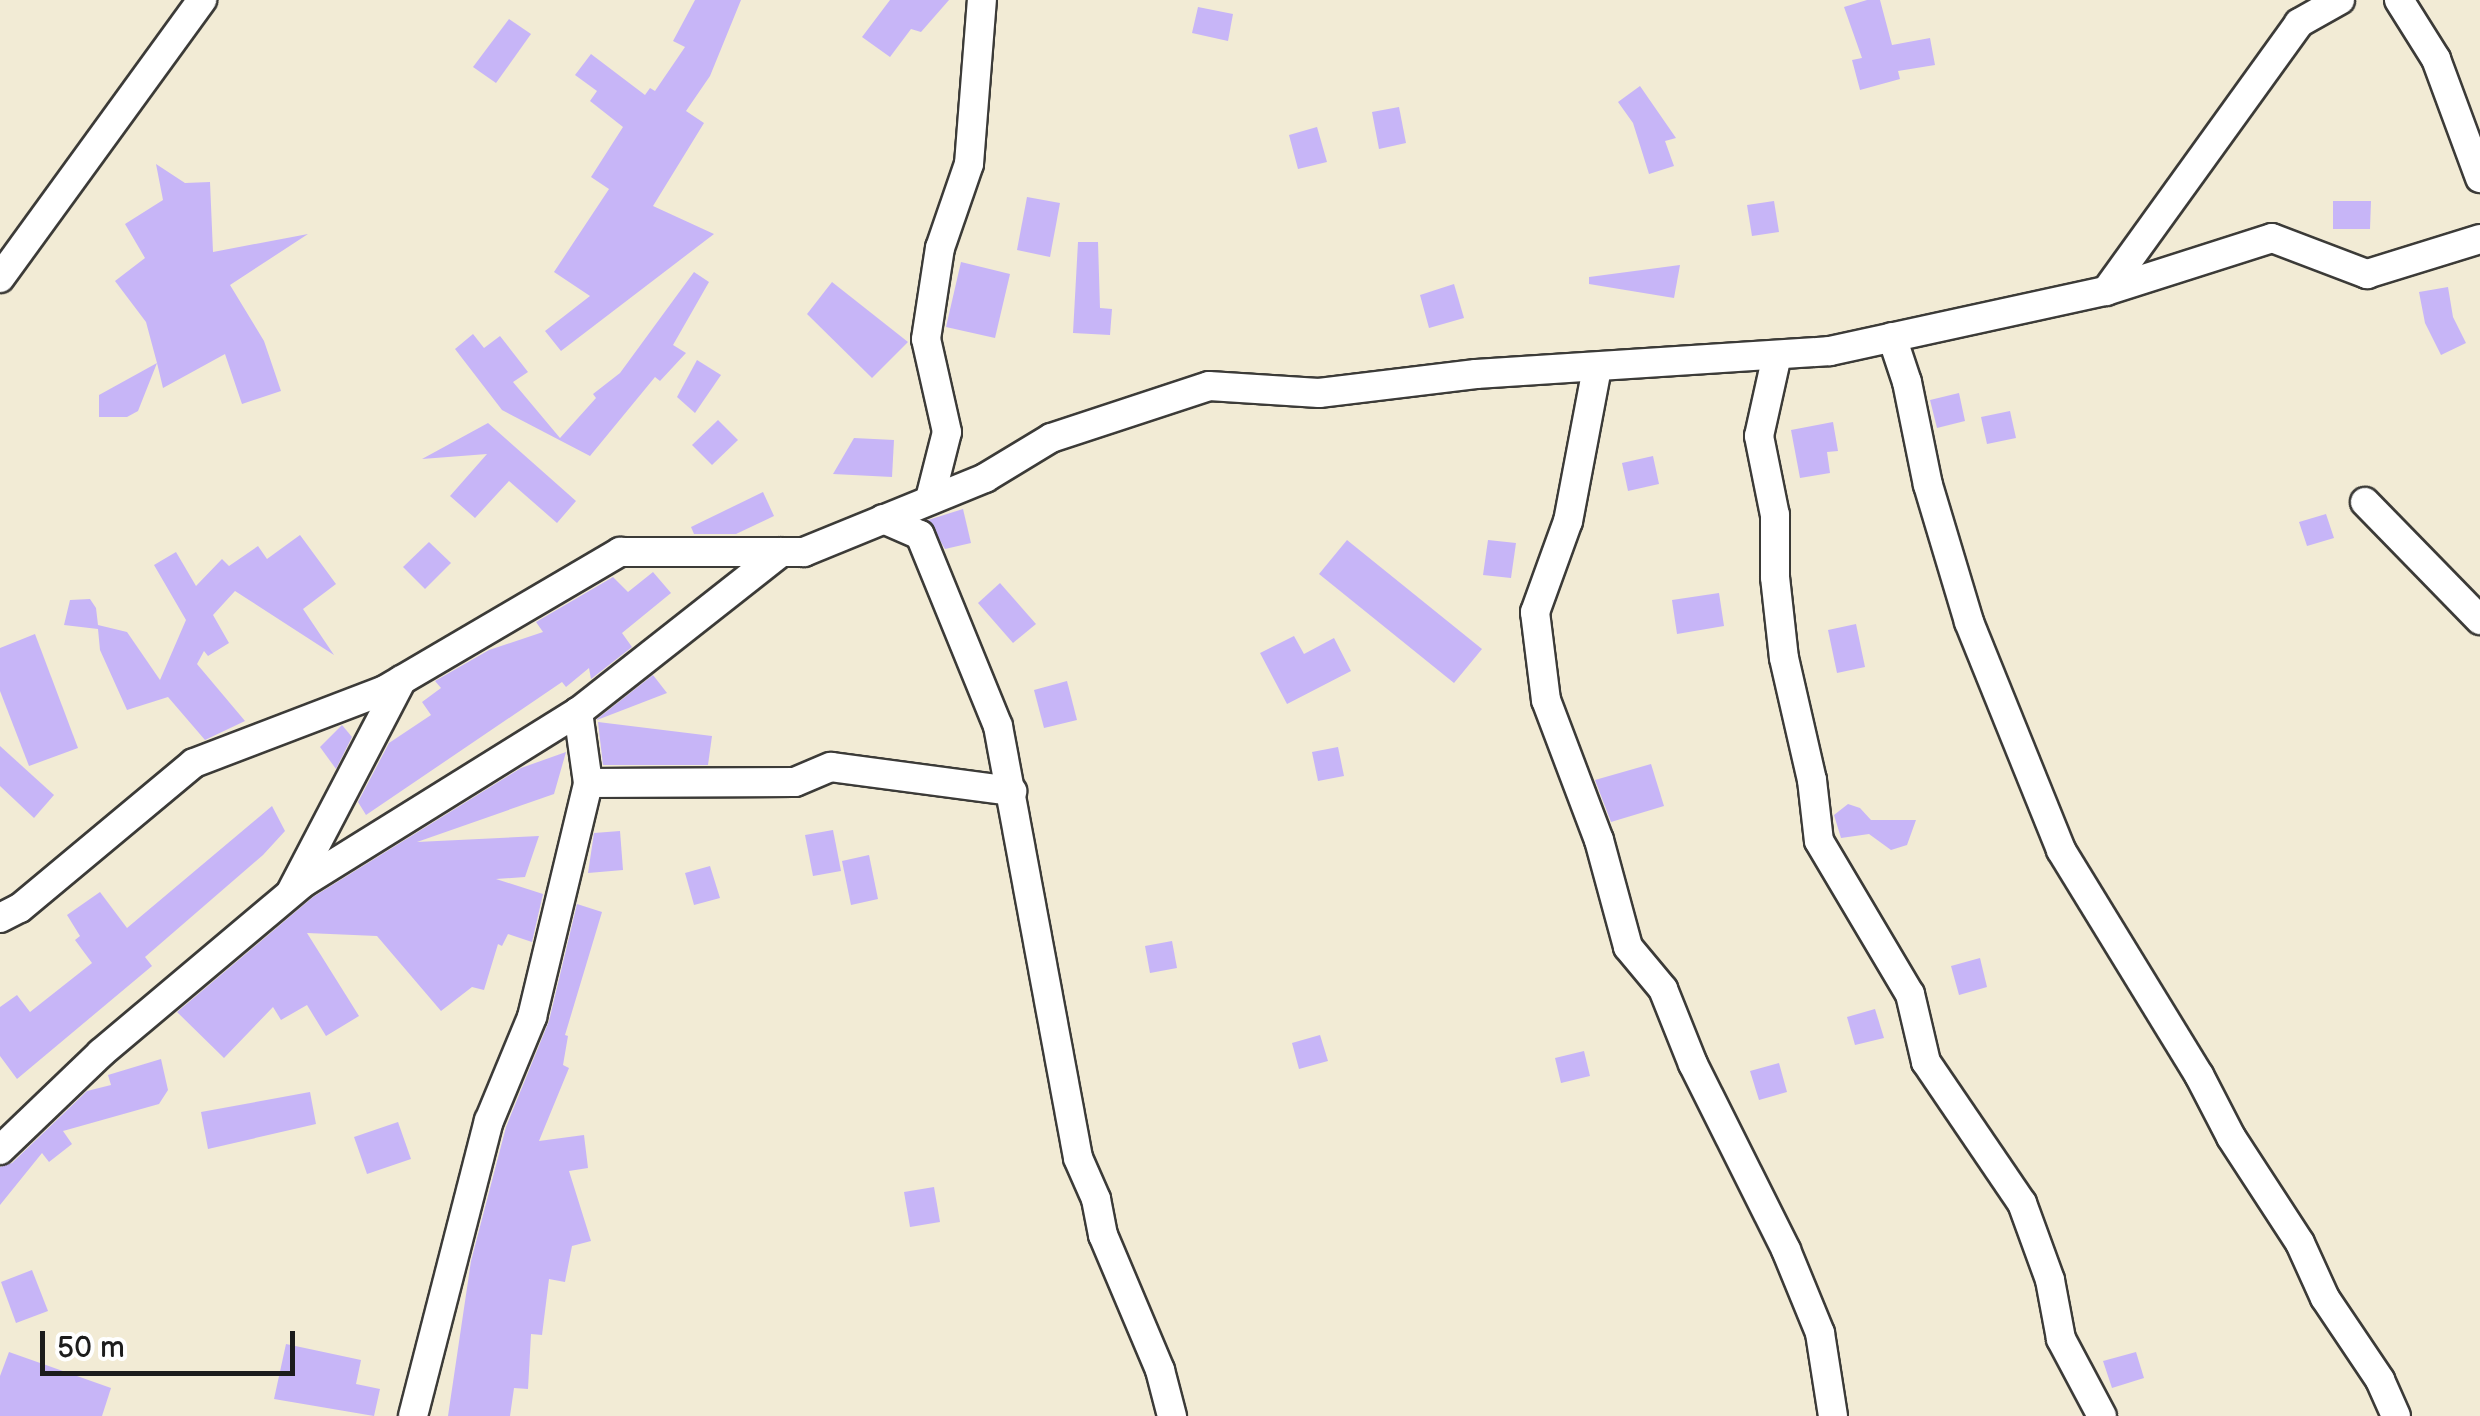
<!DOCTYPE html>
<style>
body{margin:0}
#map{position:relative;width:2480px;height:1416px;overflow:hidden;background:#f2ebd5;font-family:"Balsamiq Sans",sans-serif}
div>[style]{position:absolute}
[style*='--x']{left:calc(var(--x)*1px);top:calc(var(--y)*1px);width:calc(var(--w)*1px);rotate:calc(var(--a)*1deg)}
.building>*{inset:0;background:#c7b5f7}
.roads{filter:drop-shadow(2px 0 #3c3b38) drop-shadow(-2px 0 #3c3b38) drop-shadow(0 2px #3c3b38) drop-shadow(0 -2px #3c3b38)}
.street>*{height:28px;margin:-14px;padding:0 14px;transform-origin:14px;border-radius:14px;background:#fff}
span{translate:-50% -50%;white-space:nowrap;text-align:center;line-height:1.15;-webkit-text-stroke:10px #fff;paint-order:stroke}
.scale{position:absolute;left:40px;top:1331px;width:255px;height:45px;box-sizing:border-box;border:5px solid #1c1c1c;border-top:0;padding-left:12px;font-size:30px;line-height:35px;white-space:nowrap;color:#1c1c1c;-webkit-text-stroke:8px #fff;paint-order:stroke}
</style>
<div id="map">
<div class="building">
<i style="clip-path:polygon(695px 0,741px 0,710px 76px,686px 111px,704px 123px,653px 206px,714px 234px,561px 351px,545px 331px,590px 296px,554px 272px,609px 189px,591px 177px,623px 127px,590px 101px,597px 91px,575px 75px,591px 54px,645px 95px,650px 88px,655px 91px,685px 47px,673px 41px)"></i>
<i style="clip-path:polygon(890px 0,949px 0,921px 32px,911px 29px,890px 57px,862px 37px)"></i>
<i style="clip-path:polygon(1867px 0,1880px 0,1892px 45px,1930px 38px,1935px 65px,1898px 71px,1900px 79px,1860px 90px,1852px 60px,1862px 58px,1844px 7px)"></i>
<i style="clip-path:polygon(1198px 7px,1233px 14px,1228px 41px,1192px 33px)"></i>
<i style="clip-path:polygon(509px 19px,531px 34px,496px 83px,473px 67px)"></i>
<i style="clip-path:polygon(1640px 86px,1676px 138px,1665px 141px,1674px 166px,1649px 174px,1633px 123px,1618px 102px)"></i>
<i style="clip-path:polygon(1399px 107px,1406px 143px,1379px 149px,1372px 112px)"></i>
<i style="clip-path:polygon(1317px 127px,1327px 162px,1298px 169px,1289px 135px)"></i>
<i style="clip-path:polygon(156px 164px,185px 183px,210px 182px,213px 252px,308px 234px,230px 285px,264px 341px,281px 391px,242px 404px,225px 354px,163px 388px,157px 363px,138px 411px,127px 417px,99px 417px,99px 395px,157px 363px,146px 322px,115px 281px,145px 258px,125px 224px,163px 200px)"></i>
<i style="clip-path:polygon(1027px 197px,1060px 203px,1050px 257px,1017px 250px)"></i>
<i style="clip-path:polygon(1774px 201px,1779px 232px,1752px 236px,1747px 205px)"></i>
<i style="clip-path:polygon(2333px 201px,2371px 201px,2370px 229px,2333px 229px)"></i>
<i style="clip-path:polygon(1078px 242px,1098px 242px,1100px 308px,1112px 309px,1110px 335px,1073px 333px)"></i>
<i style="clip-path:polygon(961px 262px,1010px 274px,995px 338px,946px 327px)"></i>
<i style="clip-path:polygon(1680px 265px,1674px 298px,1589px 284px,1589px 277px)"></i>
<i style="clip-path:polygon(694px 272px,709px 282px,673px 345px,686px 353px,660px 381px,655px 377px,590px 456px,502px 410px,455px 349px,473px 334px,484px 348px,500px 336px,528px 372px,513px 382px,560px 438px,596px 398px,593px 394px,620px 373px)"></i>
<i style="clip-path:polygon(832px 282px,908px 342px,872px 378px,807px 314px)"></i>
<i style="clip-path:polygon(1454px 284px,1464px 318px,1429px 328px,1420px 295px)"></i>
<i style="clip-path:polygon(2448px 287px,2453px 317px,2466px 343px,2441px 355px,2425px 323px,2419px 292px)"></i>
<i style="clip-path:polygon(697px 360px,721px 375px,695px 413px,677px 397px)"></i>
<i style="clip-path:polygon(1959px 393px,1965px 421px,1937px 428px,1930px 400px)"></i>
<i style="clip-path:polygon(2010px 411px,2016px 438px,1987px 444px,1981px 417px)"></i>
<i style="clip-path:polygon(718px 420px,738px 440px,712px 465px,692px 445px)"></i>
<i style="clip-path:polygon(1833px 422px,1838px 451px,1827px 452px,1830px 473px,1800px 478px,1791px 430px)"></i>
<i style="clip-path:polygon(488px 423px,576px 501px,557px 523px,509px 481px,475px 518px,450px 496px,487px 454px,422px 459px)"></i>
<i style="clip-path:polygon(854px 438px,894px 440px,892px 477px,833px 474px)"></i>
<i style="clip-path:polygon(1653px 456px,1659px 484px,1628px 491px,1622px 463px)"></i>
<i style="clip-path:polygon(763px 492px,774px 516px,736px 534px,694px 534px,691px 527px)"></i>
<i style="clip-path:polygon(963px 509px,971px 543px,945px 549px,928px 520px)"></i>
<i style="clip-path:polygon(2326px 514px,2334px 538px,2307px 546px,2299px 522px)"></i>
<i style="clip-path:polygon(300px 535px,336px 584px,303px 609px,334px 655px,235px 591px,213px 615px,229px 643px,208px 656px,204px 651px,197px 664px,245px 721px,205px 740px,168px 697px,127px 710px,100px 650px,98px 629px,64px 625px,70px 600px,90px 599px,96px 608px,98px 625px,127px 632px,160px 680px,186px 620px,154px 565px,176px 552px,196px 586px,222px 559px,229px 566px,258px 546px,267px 559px)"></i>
<i style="clip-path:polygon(1347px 540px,1482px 649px,1454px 683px,1319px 574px)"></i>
<i style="clip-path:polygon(1488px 540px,1516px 543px,1511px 578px,1483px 575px)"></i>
<i style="clip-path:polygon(429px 542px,451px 563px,425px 589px,403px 567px)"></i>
<i style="clip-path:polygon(653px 572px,671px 593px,622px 633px,632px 647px,591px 679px,589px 668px,566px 687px,562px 682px,366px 815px,358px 802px,389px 743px,431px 715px,422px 702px,441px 688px,435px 681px,489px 650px,543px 632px,536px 622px,613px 577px,628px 592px)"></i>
<i style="clip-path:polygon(1000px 583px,1036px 624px,1013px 643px,978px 603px)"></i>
<i style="clip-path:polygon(1719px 593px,1724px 626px,1677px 634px,1672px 600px)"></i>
<i style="clip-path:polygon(1856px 624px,1865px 667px,1837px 673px,1828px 630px)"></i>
<i style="clip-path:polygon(35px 634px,78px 748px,29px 766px,0 691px,0 648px)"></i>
<i style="clip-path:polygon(1294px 636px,1304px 654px,1334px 638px,1351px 671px,1287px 704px,1260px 653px)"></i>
<i style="clip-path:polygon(653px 675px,667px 693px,597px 720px,597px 719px)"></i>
<i style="clip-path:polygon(1067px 681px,1077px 720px,1044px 728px,1034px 690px)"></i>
<i style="clip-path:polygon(598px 722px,712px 736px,708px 765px,603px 765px)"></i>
<i style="clip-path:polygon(342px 725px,352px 737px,336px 769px,320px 747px)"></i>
<i style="clip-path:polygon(0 746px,54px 795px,34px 818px,0 786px)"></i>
<i style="clip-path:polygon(1338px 747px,1344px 776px,1318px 781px,1312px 752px)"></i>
<i style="clip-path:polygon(566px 752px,554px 794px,417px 842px,539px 836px,525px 877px,496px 879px,543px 894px,532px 942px,508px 934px,502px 946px,498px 944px,484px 990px,472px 987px,441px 1011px,377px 936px,307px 933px,359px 1016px,326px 1036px,307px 1005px,281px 1020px,273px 1007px,224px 1058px,177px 1012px,313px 897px,521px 768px)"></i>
<i style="clip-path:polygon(1651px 764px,1664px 806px,1611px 822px,1595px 780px)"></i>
<i style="clip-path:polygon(1848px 804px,1860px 808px,1871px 820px,1916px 820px,1907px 845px,1891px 850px,1869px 834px,1841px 838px,1834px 815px)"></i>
<i style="clip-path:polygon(272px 806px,285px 831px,263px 855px,145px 957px,152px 966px,17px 1079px,0 1056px,0 1007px,17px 995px,30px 1012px,92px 963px,75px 940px,80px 936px,67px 915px,100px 892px,127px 928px)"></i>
<i style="clip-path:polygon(833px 830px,841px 871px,813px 876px,805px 835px)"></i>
<i style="clip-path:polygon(620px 831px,623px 870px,588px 873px,594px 833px)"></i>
<i style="clip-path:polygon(869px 855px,878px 899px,851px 905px,842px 861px)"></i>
<i style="clip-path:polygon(710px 866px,720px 898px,694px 905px,685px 873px)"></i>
<i style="clip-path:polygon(577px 904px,602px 912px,565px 1035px,568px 1036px,563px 1065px,569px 1068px,539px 1141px,584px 1135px,588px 1168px,569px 1171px,591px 1241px,572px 1246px,565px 1282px,549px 1279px,542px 1335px,531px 1334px,528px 1389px,514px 1388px,510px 1416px,448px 1416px,471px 1261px,506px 1127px,549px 1021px)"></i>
<i style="clip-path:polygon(1172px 941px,1177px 968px,1150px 973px,1145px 946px)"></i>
<i style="clip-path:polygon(1980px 958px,1987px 987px,1959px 995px,1951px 966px)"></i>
<i style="clip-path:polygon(1875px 1009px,1884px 1038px,1855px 1045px,1847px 1017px)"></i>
<i style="clip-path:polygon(1320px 1035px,1328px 1061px,1299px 1069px,1292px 1043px)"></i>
<i style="clip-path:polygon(1584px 1051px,1590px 1076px,1561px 1083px,1555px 1058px)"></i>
<i style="clip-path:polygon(161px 1059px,168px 1090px,159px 1104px,63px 1131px,72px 1144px,49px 1162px,42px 1153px,0 1205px,0 1167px,12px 1163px,87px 1091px,111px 1085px,108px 1075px)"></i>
<i style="clip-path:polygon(1779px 1063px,1787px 1092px,1759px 1100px,1750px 1071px)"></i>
<i style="clip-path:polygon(310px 1092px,316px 1124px,208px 1149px,201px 1112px)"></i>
<i style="clip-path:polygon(398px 1122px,411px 1159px,367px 1174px,354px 1137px)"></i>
<i style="clip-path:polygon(934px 1187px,940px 1222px,910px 1227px,904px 1192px)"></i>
<i style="clip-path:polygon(32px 1270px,48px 1311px,16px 1323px,1px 1282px)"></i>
<i style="clip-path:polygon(286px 1344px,361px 1360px,356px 1384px,380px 1389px,374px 1416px,274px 1399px)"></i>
<i style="clip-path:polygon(9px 1352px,111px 1388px,102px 1416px,0 1416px,0 1376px)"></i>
<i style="clip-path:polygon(2136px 1352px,2144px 1378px,2112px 1388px,2103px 1361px)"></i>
</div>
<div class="roads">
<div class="street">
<i style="--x:2399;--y:0;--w:70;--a:57.9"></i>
<i style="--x:2436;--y:59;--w:127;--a:69.7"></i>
<i style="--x:0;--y:278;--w:344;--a:-54"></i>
<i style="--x:2106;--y:291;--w:174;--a:-17.7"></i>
<i style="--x:2272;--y:238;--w:102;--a:20.8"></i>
<i style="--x:2367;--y:274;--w:118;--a:-17.2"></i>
<i style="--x:1892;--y:337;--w:47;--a:71.6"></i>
<i style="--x:1907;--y:382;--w:105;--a:78.5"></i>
<i style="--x:1928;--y:485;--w:143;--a:73.3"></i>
<i style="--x:1969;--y:622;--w:246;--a:68"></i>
<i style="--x:2061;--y:850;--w:264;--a:58.5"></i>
<i style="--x:2199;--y:1075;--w:70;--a:62.7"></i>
<i style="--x:2231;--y:1137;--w:126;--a:56.9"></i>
<i style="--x:2300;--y:1243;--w:60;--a:65.6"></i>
<i style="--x:2325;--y:1298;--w:99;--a:56.1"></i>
<i style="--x:2380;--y:1380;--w:39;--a:66"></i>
<i style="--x:1777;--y:355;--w:83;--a:102.5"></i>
<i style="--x:1759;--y:436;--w:81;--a:78.6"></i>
<i style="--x:1775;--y:515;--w:62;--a:90"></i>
<i style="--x:1775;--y:577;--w:81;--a:83.7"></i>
<i style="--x:1784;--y:658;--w:125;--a:77.1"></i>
<i style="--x:1812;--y:780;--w:61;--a:83.5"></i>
<i style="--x:1819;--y:841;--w:178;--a:59.3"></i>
<i style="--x:1910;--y:994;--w:70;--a:76.8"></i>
<i style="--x:1926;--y:1062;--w:171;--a:55.8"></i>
<i style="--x:2022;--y:1203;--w:82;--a:70"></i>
<i style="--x:2050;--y:1280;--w:60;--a:79.4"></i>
<i style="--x:2061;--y:1339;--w:87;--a:62"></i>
<i style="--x:1597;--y:368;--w:156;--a:100.7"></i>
<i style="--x:1568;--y:521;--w:97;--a:109.9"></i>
<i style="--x:1535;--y:612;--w:89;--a:82.9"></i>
<i style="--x:1546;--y:700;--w:150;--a:69.3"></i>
<i style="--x:1599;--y:840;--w:111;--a:74.8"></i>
<i style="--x:1628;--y:947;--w:55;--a:50.2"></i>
<i style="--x:1663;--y:989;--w:81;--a:68.2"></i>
<i style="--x:1693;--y:1064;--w:208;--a:63.4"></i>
<i style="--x:1786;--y:1250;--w:90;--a:67.7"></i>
<i style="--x:1820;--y:1333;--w:84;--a:81.1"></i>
<i style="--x:930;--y:499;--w:69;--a:-75.8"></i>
<i style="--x:947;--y:432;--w:95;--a:-102.7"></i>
<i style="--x:926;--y:339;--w:92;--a:-81.3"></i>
<i style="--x:940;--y:248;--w:89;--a:-71"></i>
<i style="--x:969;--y:164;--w:165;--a:-85.5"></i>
<i style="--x:2365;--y:502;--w:165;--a:45.7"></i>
<i style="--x:883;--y:519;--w:40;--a:23.4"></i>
<i style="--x:920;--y:535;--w:206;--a:67.8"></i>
<i style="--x:998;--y:726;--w:439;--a:79.5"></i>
<i style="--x:1078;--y:1158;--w:45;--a:66.3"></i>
<i style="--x:1096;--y:1199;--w:37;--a:79"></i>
<i style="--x:1103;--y:1235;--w:147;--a:67.1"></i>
<i style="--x:1160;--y:1370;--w:48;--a:75.4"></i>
<i style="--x:588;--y:783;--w:207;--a:-0.3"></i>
<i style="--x:795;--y:782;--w:39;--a:-23"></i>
<i style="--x:831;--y:767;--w:183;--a:7.6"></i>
<i style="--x:292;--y:890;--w:237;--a:-62.4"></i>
<i style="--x:0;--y:918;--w:22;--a:-27"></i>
<i style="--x:20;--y:908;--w:226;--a:-39.8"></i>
<i style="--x:194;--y:763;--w:202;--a:-20.9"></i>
<i style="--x:383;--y:691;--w:275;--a:-30.4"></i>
<i style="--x:620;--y:552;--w:184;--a:0"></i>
<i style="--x:804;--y:552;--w:196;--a:-22.2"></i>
<i style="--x:985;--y:478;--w:77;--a:-31.2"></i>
<i style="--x:1051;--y:438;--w:166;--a:-18.2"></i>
<i style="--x:1209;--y:386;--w:110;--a:3.6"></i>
<i style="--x:1319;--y:393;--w:158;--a:-6.9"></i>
<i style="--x:1476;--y:374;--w:355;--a:-3.7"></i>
<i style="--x:1830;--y:351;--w:282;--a:-12.3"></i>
<i style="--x:2106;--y:291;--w:330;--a:-54.2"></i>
<i style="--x:2299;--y:23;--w:47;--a:-29.3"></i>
<i style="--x:0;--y:1150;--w:140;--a:-43.8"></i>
<i style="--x:101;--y:1053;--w:264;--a:-40.1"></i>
<i style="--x:303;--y:883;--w:324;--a:-31.9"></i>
<i style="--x:578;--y:712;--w:258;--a:-38.2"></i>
<i style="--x:413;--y:1416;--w:305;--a:-75.6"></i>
<i style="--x:489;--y:1121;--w:113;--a:-67.5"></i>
<i style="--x:532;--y:1017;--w:241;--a:-76.5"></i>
<i style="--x:588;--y:783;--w:72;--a:-98"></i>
</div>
</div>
<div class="scale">50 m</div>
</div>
